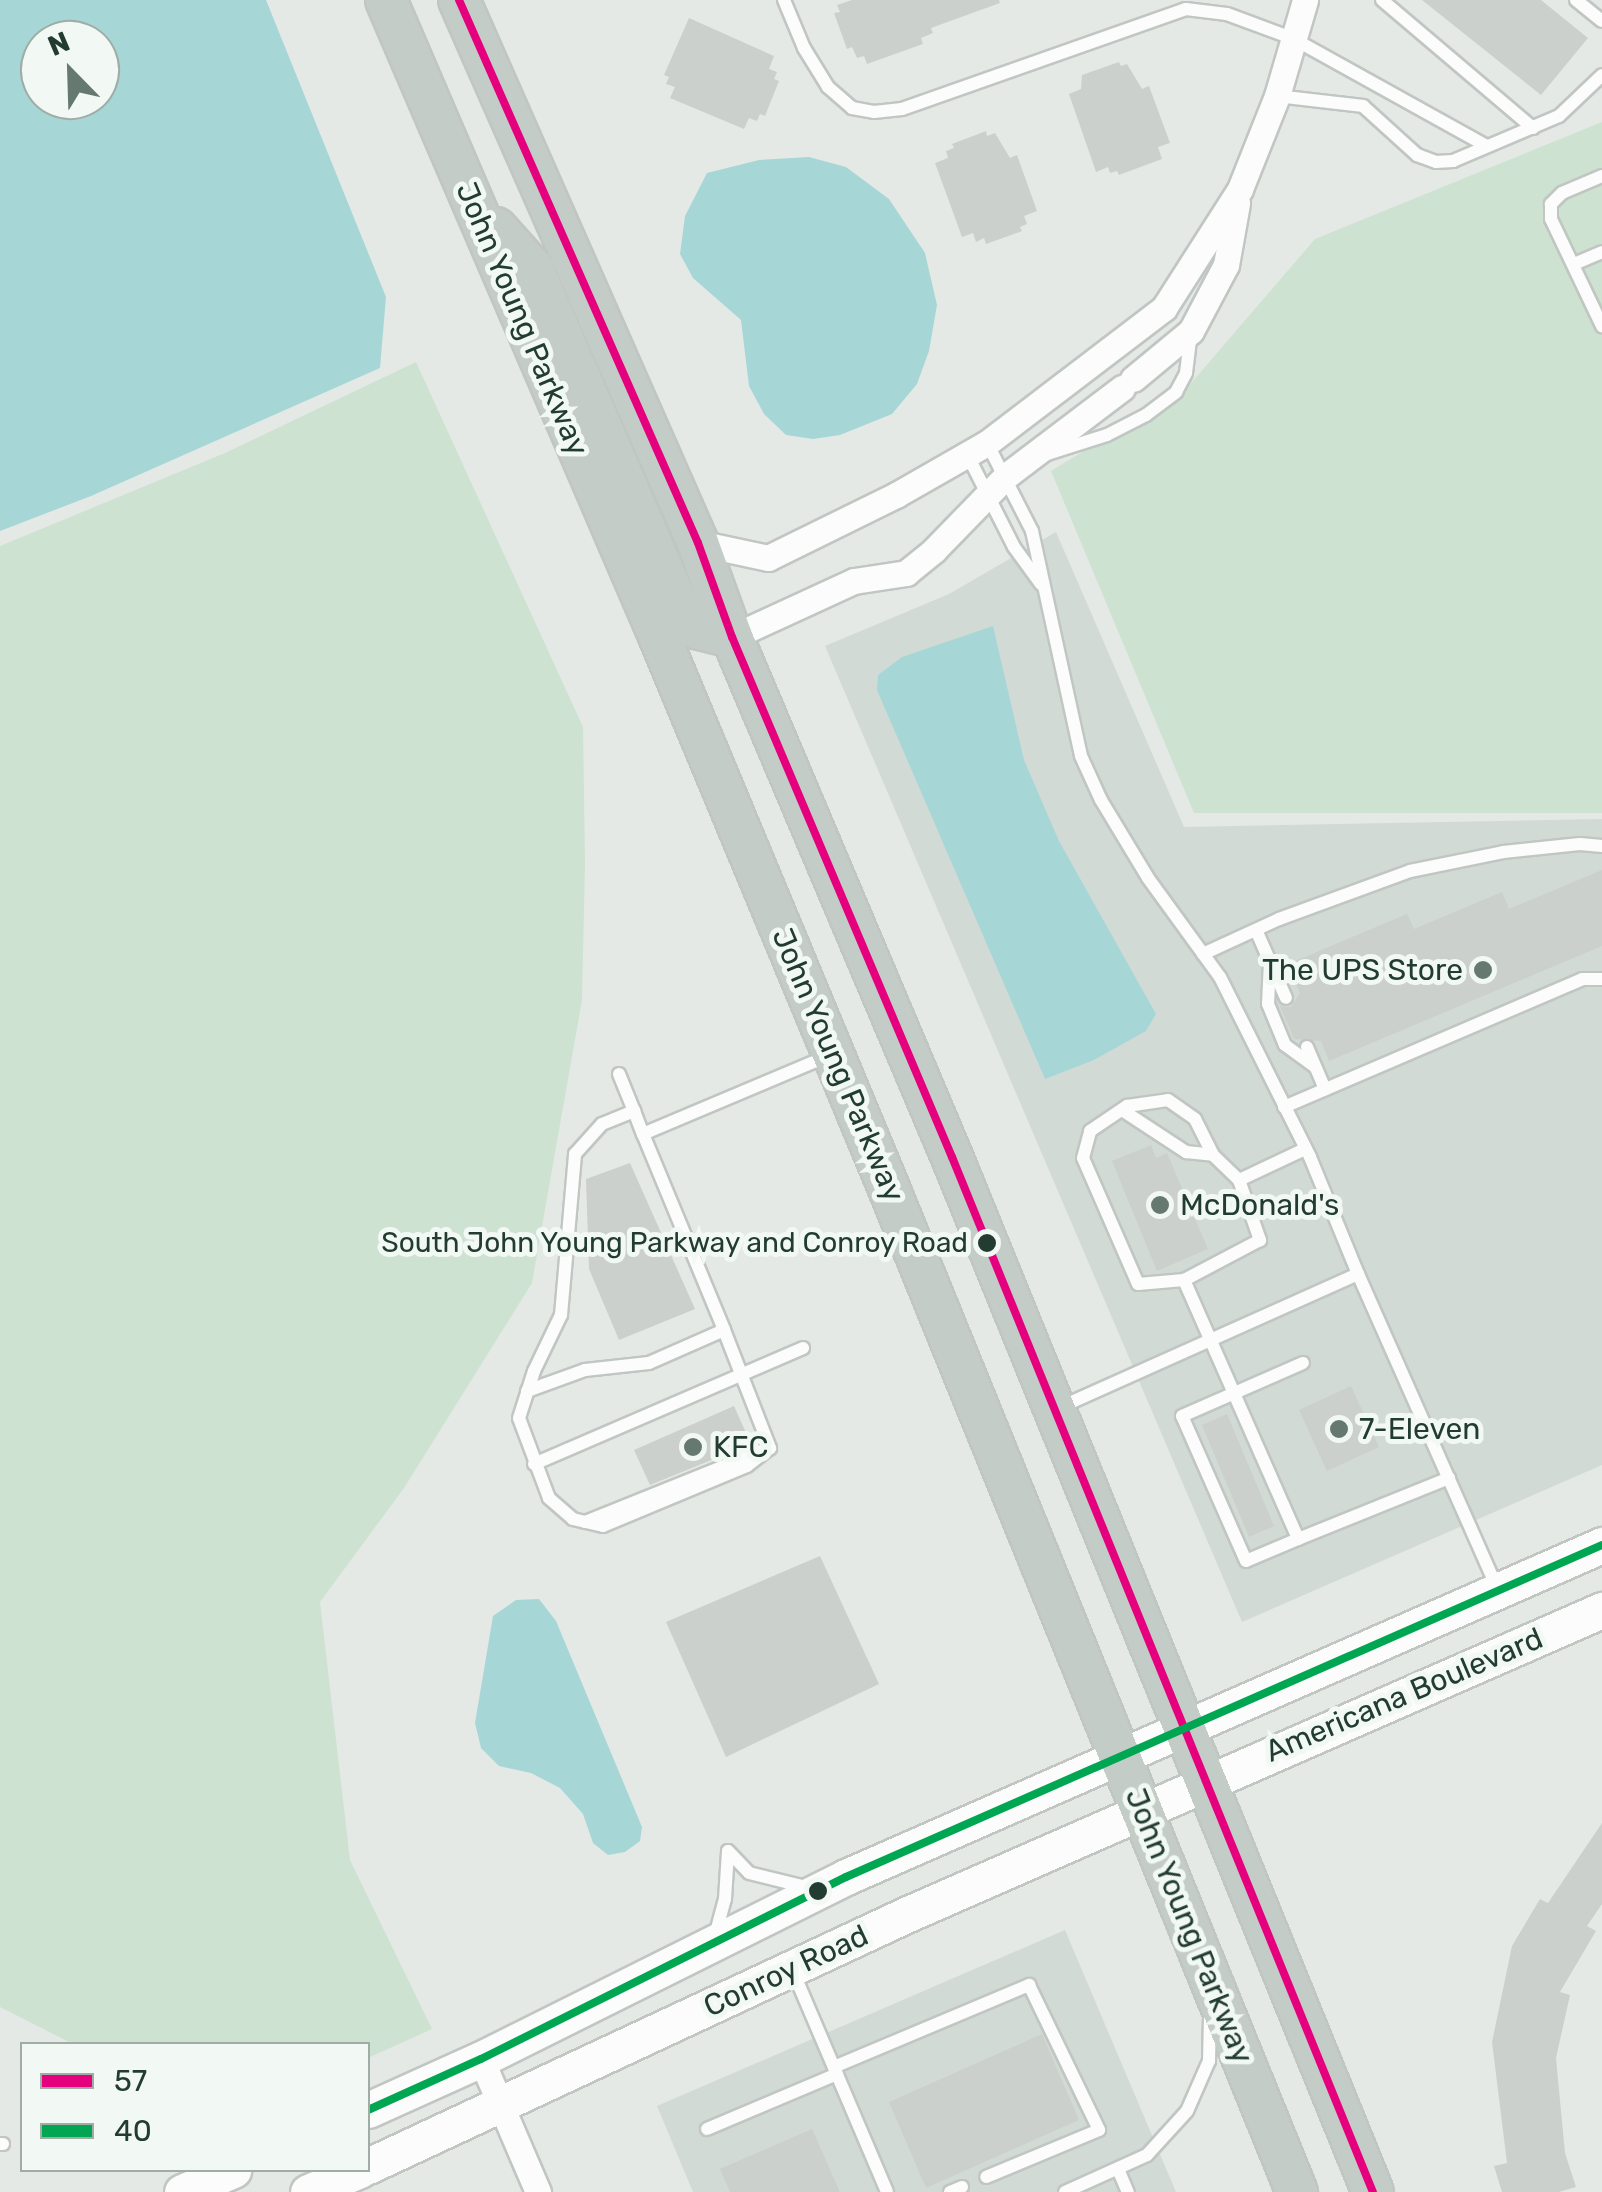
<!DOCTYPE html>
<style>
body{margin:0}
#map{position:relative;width:1602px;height:2192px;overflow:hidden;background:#e4e9e6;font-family:Rubik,sans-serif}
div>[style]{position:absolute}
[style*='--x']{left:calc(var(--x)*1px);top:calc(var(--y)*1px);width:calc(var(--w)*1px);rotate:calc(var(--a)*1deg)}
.built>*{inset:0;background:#d2dad5}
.green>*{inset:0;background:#cde2d0}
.water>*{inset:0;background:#a6d7d6}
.building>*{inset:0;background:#cbd0cd}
.roads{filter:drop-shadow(2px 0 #c1c6c3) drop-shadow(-2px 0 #c1c6c3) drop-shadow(0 2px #c1c6c3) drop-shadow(0 -2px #c1c6c3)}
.service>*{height:12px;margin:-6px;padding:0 6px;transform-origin:6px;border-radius:6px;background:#fbfcfb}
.minor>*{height:25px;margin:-12.5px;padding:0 12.5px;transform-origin:12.5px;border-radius:12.5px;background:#fbfcfb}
.secondary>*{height:35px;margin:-17.5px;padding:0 17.5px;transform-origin:17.5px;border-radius:17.5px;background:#fbfcfb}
.trunk>*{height:40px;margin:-20px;padding:0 20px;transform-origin:20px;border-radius:20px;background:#c4ccc8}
.bus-1>*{height:8px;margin:-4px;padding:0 4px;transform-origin:4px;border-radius:4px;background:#e5007d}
.bus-2>*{height:8px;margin:-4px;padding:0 4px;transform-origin:4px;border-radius:4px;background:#00a651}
.dots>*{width:28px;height:28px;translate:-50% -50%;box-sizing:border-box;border:5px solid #f2f8f4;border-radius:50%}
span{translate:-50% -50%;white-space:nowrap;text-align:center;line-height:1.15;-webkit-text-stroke:10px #f2f8f4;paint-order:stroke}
.bus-label{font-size:28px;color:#223c31}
.right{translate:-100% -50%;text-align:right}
.street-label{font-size:30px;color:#223c31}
.poi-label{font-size:30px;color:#223c31}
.left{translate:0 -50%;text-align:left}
.legend{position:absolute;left:20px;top:2042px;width:350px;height:130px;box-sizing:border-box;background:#f2f8f4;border:2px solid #9fada6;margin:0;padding:12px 18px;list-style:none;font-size:30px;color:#223c31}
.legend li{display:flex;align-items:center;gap:20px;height:50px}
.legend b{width:50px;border:2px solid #9fada6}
.north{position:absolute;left:20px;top:20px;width:100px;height:100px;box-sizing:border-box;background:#f2f8f4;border:2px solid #9fada6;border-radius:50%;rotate:337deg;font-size:28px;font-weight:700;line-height:40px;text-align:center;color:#223c31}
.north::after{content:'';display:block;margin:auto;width:35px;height:45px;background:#667970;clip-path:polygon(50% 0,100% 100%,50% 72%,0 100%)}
</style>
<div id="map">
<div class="built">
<i style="clip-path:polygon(1056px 532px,1184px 827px,1602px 819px,1602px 1465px,1242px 1622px,825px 646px,949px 594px)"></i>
<i style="clip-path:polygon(1065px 1930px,1176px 2192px,693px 2192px,657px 2106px)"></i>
</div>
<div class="green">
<i style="clip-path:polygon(1602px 122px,1602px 813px,1194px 813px,1051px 471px,1186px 389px,1315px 239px)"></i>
<i style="clip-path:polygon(416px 362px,583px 727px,585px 863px,582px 1000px,532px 1283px,404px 1488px,320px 1602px,350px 1860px,432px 2029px,368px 2058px,368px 2044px,73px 2044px,0 2007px,0 546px,225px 453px)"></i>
</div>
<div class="water">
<i style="clip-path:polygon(evenodd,0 0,266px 0,386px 297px,380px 368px,91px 496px,0 531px,0 0,100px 40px,100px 100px,40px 100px,40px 40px,100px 40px)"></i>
<i style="clip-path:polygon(809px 157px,846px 167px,889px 199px,925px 253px,937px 305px,929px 351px,917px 384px,892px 414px,840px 435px,813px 439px,786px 435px,764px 414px,749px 386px,741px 320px,693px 278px,680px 254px,685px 216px,707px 173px,759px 160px)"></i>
<i style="clip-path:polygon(993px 626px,1024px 760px,1059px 841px,1156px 1014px,1146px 1031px,1094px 1060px,1045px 1079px,877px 690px,878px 675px,902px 657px)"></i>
<i style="clip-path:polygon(539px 1599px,556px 1621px,642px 1827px,640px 1841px,625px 1852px,608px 1855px,593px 1843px,583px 1814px,560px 1788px,531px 1773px,499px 1766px,481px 1748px,475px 1723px,493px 1616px,516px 1600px)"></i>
</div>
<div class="building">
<i style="clip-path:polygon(852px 0,999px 0,1000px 3px,931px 28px,933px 33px,921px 38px,923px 44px,867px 64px,864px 56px,857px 58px,852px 47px,847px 49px,834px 13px,840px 12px,837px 5px)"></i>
<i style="clip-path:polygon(1422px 0,1541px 0,1588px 38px,1541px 95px)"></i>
<i style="clip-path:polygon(689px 18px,774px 56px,769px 69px,777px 72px,774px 79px,779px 81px,765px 116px,760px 114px,757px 121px,749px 118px,744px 129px,670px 98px,675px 87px,666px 84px,669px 77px,664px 75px)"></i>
<i style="clip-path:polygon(1119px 62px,1121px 66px,1127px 64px,1142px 89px,1149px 86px,1170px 143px,1158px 147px,1162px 159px,1119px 175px,1117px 171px,1110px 173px,1108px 167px,1096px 172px,1069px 94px,1081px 89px,1082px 75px)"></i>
<i style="clip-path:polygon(986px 131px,987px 136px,995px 133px,1010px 158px,1017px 155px,1037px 211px,1024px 216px,1027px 224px,1020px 227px,1022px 231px,986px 244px,984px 238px,976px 242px,973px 233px,962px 237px,935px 163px,948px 158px,946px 151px,954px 148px,952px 144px)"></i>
<i style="clip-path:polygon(1602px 870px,1602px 946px,1329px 1061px,1321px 1041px,1294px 1039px,1280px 1006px,1291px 1007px,1300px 993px,1288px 964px,1407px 914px,1414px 929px,1502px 892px,1509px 909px)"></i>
<i style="clip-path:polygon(1151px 1145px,1156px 1158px,1167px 1153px,1208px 1249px,1157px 1271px,1112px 1161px)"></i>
<i style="clip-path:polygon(630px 1163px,695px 1309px,619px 1340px,589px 1269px,586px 1179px)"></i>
<i style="clip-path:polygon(1351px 1386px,1379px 1447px,1327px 1471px,1299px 1410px)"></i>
<i style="clip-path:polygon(734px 1406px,751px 1444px,650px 1485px,634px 1450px)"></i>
<i style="clip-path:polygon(1227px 1414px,1274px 1526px,1249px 1537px,1202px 1425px)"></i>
<i style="clip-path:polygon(820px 1556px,879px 1684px,726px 1757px,666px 1622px)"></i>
<i style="clip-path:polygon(1602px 1823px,1602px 1904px,1587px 1926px,1596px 1931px,1560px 1992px,1570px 1995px,1556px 2058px,1565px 2153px,1576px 2187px,1559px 2192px,1502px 2192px,1494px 2166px,1507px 2163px,1492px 2042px,1512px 1946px,1540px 1899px,1548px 1903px)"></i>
<i style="clip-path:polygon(1042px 2034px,1079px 2120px,926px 2188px,889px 2102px)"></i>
<i style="clip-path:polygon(812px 2129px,840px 2192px,730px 2192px,720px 2169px)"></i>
</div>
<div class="roads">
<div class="service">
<i style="--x:784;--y:0;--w:52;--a:67.4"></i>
<i style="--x:804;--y:48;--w:46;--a:58.4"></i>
<i style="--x:828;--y:87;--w:32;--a:41"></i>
<i style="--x:852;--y:108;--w:22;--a:10"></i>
<i style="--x:874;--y:112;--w:28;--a:-6"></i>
<i style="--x:902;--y:109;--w:301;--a:-19.4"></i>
<i style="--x:1186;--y:9;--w:41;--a:7"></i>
<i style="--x:1227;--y:14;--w:69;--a:20.3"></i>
<i style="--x:1292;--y:38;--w:221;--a:29"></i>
<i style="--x:1382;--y:0;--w:198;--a:40.3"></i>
<i style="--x:1576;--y:0;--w:33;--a:39"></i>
<i style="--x:1277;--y:96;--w:87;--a:6.6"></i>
<i style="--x:1363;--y:106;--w:73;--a:42.2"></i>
<i style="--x:1417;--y:155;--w:20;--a:20"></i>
<i style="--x:1436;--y:162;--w:17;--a:-3"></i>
<i style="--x:1453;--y:161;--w:115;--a:-23"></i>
<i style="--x:1559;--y:116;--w:59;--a:-43.6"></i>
<i style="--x:1602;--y:176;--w:43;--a:157"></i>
<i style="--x:1562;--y:193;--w:16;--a:135"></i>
<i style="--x:1551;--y:204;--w:15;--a:90"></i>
<i style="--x:1551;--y:219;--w:119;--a:64.5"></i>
<i style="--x:1574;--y:264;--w:30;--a:-23"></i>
<i style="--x:987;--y:443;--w:99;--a:62.9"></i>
<i style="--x:1032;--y:531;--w:230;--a:77.7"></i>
<i style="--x:1081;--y:756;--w:48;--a:65.6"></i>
<i style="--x:1101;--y:800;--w:91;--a:58.9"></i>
<i style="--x:1148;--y:878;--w:122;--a:54"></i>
<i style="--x:1220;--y:977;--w:201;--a:63.4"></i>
<i style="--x:1310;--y:1157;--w:126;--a:67.7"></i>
<i style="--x:1358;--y:1274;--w:329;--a:155.9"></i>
<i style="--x:967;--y:454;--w:104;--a:63.2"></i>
<i style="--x:1014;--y:547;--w:46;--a:53.9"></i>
<i style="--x:1044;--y:455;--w:66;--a:-17.6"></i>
<i style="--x:1107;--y:435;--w:44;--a:-27.1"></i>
<i style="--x:1146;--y:415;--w:38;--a:-37"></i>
<i style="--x:1176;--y:392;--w:21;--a:-62"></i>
<i style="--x:1186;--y:373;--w:41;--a:-83"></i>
<i style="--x:1256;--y:930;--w:74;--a:66.2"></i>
<i style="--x:1203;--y:954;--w:84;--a:-24.7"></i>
<i style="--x:1279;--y:919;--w:140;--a:-20.1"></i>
<i style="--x:1410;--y:871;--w:95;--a:-11.5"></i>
<i style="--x:1503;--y:852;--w:77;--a:-5.9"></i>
<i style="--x:1580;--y:844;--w:22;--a:5"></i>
<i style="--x:1270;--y:962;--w:42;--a:92.7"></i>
<i style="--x:1268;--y:1004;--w:44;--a:67.5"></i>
<i style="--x:1285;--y:1045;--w:37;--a:36"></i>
<i style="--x:1307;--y:1047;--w:46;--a:66.8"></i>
<i style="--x:619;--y:1074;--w:40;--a:68"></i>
<i style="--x:634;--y:1111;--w:25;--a:69"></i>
<i style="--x:643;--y:1134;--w:212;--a:67.5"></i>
<i style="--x:724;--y:1330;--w:127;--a:68.7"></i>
<i style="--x:770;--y:1448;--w:29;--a:142"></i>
<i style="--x:747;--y:1466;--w:156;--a:157.4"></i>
<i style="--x:603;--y:1526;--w:31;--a:-167"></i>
<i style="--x:573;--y:1519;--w:32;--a:-139"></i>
<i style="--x:549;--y:1498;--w:85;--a:-110.6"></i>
<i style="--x:519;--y:1418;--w:49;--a:-72.3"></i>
<i style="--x:534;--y:1371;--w:62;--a:-64.3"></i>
<i style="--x:561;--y:1315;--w:162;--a:-85"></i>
<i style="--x:575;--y:1154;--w:40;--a:-48"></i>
<i style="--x:602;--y:1124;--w:35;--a:-22"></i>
<i style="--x:1284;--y:1107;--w:324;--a:-23.2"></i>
<i style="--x:1582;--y:979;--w:20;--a:0"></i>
<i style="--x:1122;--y:1110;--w:77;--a:33.3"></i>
<i style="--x:1186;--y:1152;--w:27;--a:6"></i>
<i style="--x:643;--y:1134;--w:203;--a:-22.9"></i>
<i style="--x:1305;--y:1149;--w:73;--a:154.8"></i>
<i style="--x:1239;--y:1180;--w:64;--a:70.7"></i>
<i style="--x:1260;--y:1240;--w:86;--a:152.2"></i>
<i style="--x:1184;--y:1280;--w:283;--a:66.2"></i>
<i style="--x:1298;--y:1539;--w:163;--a:-22"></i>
<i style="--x:1358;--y:1274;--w:342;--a:66.1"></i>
<i style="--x:1184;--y:1280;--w:46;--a:175"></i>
<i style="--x:1138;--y:1284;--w:137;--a:-113.6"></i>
<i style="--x:1083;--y:1158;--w:28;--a:-75"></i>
<i style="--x:1090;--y:1131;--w:45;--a:-34"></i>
<i style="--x:1127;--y:1106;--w:41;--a:-8.3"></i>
<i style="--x:1168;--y:1100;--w:33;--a:35"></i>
<i style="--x:1195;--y:1119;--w:40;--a:63.4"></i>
<i style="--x:1213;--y:1155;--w:36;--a:44"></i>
<i style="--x:527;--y:1391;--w:62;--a:-19.9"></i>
<i style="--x:585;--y:1370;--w:64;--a:-6.2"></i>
<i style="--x:649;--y:1363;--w:82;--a:-23.7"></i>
<i style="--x:534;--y:1464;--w:293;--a:-23.3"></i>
<i style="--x:585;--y:1522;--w:193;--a:-21.9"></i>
<i style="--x:1298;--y:1539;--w:56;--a:157.1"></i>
<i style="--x:1246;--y:1561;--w:158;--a:-113.8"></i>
<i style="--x:1182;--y:1416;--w:132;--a:-23.7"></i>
<i style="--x:715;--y:1936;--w:38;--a:-75"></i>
<i style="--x:725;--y:1899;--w:48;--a:-86.4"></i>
<i style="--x:728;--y:1851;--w:30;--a:46"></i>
<i style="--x:749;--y:1873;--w:59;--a:13.8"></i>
<i style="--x:792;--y:1969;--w:242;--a:66.9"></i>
<i style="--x:834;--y:2067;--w:212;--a:-22.8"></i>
<i style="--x:1029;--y:1985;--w:161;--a:64.2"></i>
<i style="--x:1099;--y:2130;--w:122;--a:157.4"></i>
<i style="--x:707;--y:2129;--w:141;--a:-22.9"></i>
<i style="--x:0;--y:2144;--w:3;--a:0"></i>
<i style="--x:1118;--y:2169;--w:25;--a:67"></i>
<i style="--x:950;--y:2192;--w:13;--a:-23"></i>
<i style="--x:1065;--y:2192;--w:90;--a:-24.3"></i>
<i style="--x:1147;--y:2155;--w:59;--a:-47.7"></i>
<i style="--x:1187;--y:2111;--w:55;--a:-66.3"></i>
<i style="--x:1209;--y:2061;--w:45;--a:-88.7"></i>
</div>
<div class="minor">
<i style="--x:1133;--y:379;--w:75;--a:-39.6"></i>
<i style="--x:1191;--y:331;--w:75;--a:-62.1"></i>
<i style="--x:1226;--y:265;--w:63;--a:-79.9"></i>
<i style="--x:698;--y:543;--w:72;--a:12.1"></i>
<i style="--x:768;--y:558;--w:143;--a:-26.2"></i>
<i style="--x:896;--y:495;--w:105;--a:-29.7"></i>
<i style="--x:987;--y:443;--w:223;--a:-37.3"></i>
<i style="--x:1164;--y:308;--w:141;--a:-57.4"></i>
<i style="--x:1240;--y:189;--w:100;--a:-68.3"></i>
<i style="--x:1277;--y:96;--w:100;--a:-73.7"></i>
<i style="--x:732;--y:637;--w:134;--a:-24.7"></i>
<i style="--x:854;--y:581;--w:53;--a:-8.7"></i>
<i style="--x:906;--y:573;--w:36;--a:-39"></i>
<i style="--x:934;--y:550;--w:103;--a:-45.8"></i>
<i style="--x:1006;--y:476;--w:146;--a:-37.2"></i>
<i style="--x:481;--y:2059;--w:145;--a:66.8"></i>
</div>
<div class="secondary">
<i style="--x:368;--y:2110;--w:124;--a:-24.3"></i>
<i style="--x:481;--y:2059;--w:408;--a:-26.5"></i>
<i style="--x:846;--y:1877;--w:826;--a:-23.71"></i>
<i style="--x:368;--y:2166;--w:596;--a:-25.02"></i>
<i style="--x:908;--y:1914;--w:758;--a:-23.66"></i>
<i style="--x:182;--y:2192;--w:56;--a:-23.3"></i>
<i style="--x:308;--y:2192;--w:56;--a:-22.9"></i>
</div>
<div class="trunk">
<i style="--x:386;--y:0;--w:694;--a:66.76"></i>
<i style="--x:660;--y:638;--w:594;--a:67.41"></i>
<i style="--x:888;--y:1186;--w:1086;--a:67.88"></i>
<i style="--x:459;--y:0;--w:593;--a:66.24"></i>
<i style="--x:698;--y:543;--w:100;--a:70.1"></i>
<i style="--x:732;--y:637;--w:565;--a:67.07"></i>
<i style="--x:952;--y:1157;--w:1117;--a:67.87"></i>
<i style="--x:496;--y:228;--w:55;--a:47.9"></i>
<i style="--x:533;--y:269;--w:389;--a:66.7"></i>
<i style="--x:687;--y:626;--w:46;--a:13.7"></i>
</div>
</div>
<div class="bus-1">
<i style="--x:459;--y:0;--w:593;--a:66.24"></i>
<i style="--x:698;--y:543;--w:100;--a:70.1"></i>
<i style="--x:732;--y:637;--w:565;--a:67.07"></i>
<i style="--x:952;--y:1157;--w:1117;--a:67.87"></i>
</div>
<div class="bus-2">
<i style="--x:368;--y:2110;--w:124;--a:-24.3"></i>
<i style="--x:481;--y:2059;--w:408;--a:-26.5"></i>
<i style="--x:846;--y:1877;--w:826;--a:-23.71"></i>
</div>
<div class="dots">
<i style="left:1483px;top:970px;background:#667970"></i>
<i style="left:1160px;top:1205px;background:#667970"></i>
<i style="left:987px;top:1243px;background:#223c31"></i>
<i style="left:1339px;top:1429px;background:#667970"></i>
<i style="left:693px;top:1447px;background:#667970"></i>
<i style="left:818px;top:1891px;background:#223c31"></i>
</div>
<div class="bus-label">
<span class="right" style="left:968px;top:1243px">South John Young Parkway and Conroy Road</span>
</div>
<div class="street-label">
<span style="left:522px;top:319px;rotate:67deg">John Young Parkway</span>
<span style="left:838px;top:1065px;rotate:67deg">John Young Parkway</span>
<span style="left:1404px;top:1695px;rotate:-23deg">Americana Boulevard</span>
<span style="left:1189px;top:1926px;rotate:68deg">John Young Parkway</span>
<span style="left:786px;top:1971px;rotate:-25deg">Conroy Road</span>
</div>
<div class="poi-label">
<span class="right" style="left:1463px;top:970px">The UPS Store</span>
<span class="left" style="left:1180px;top:1205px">McDonald's</span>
<span class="left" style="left:1359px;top:1429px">7-Eleven</span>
<span class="left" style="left:713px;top:1447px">KFC</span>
</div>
<ul class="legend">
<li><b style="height:12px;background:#e5007d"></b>57</li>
<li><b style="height:12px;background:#00a651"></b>40</li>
</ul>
<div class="north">N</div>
</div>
